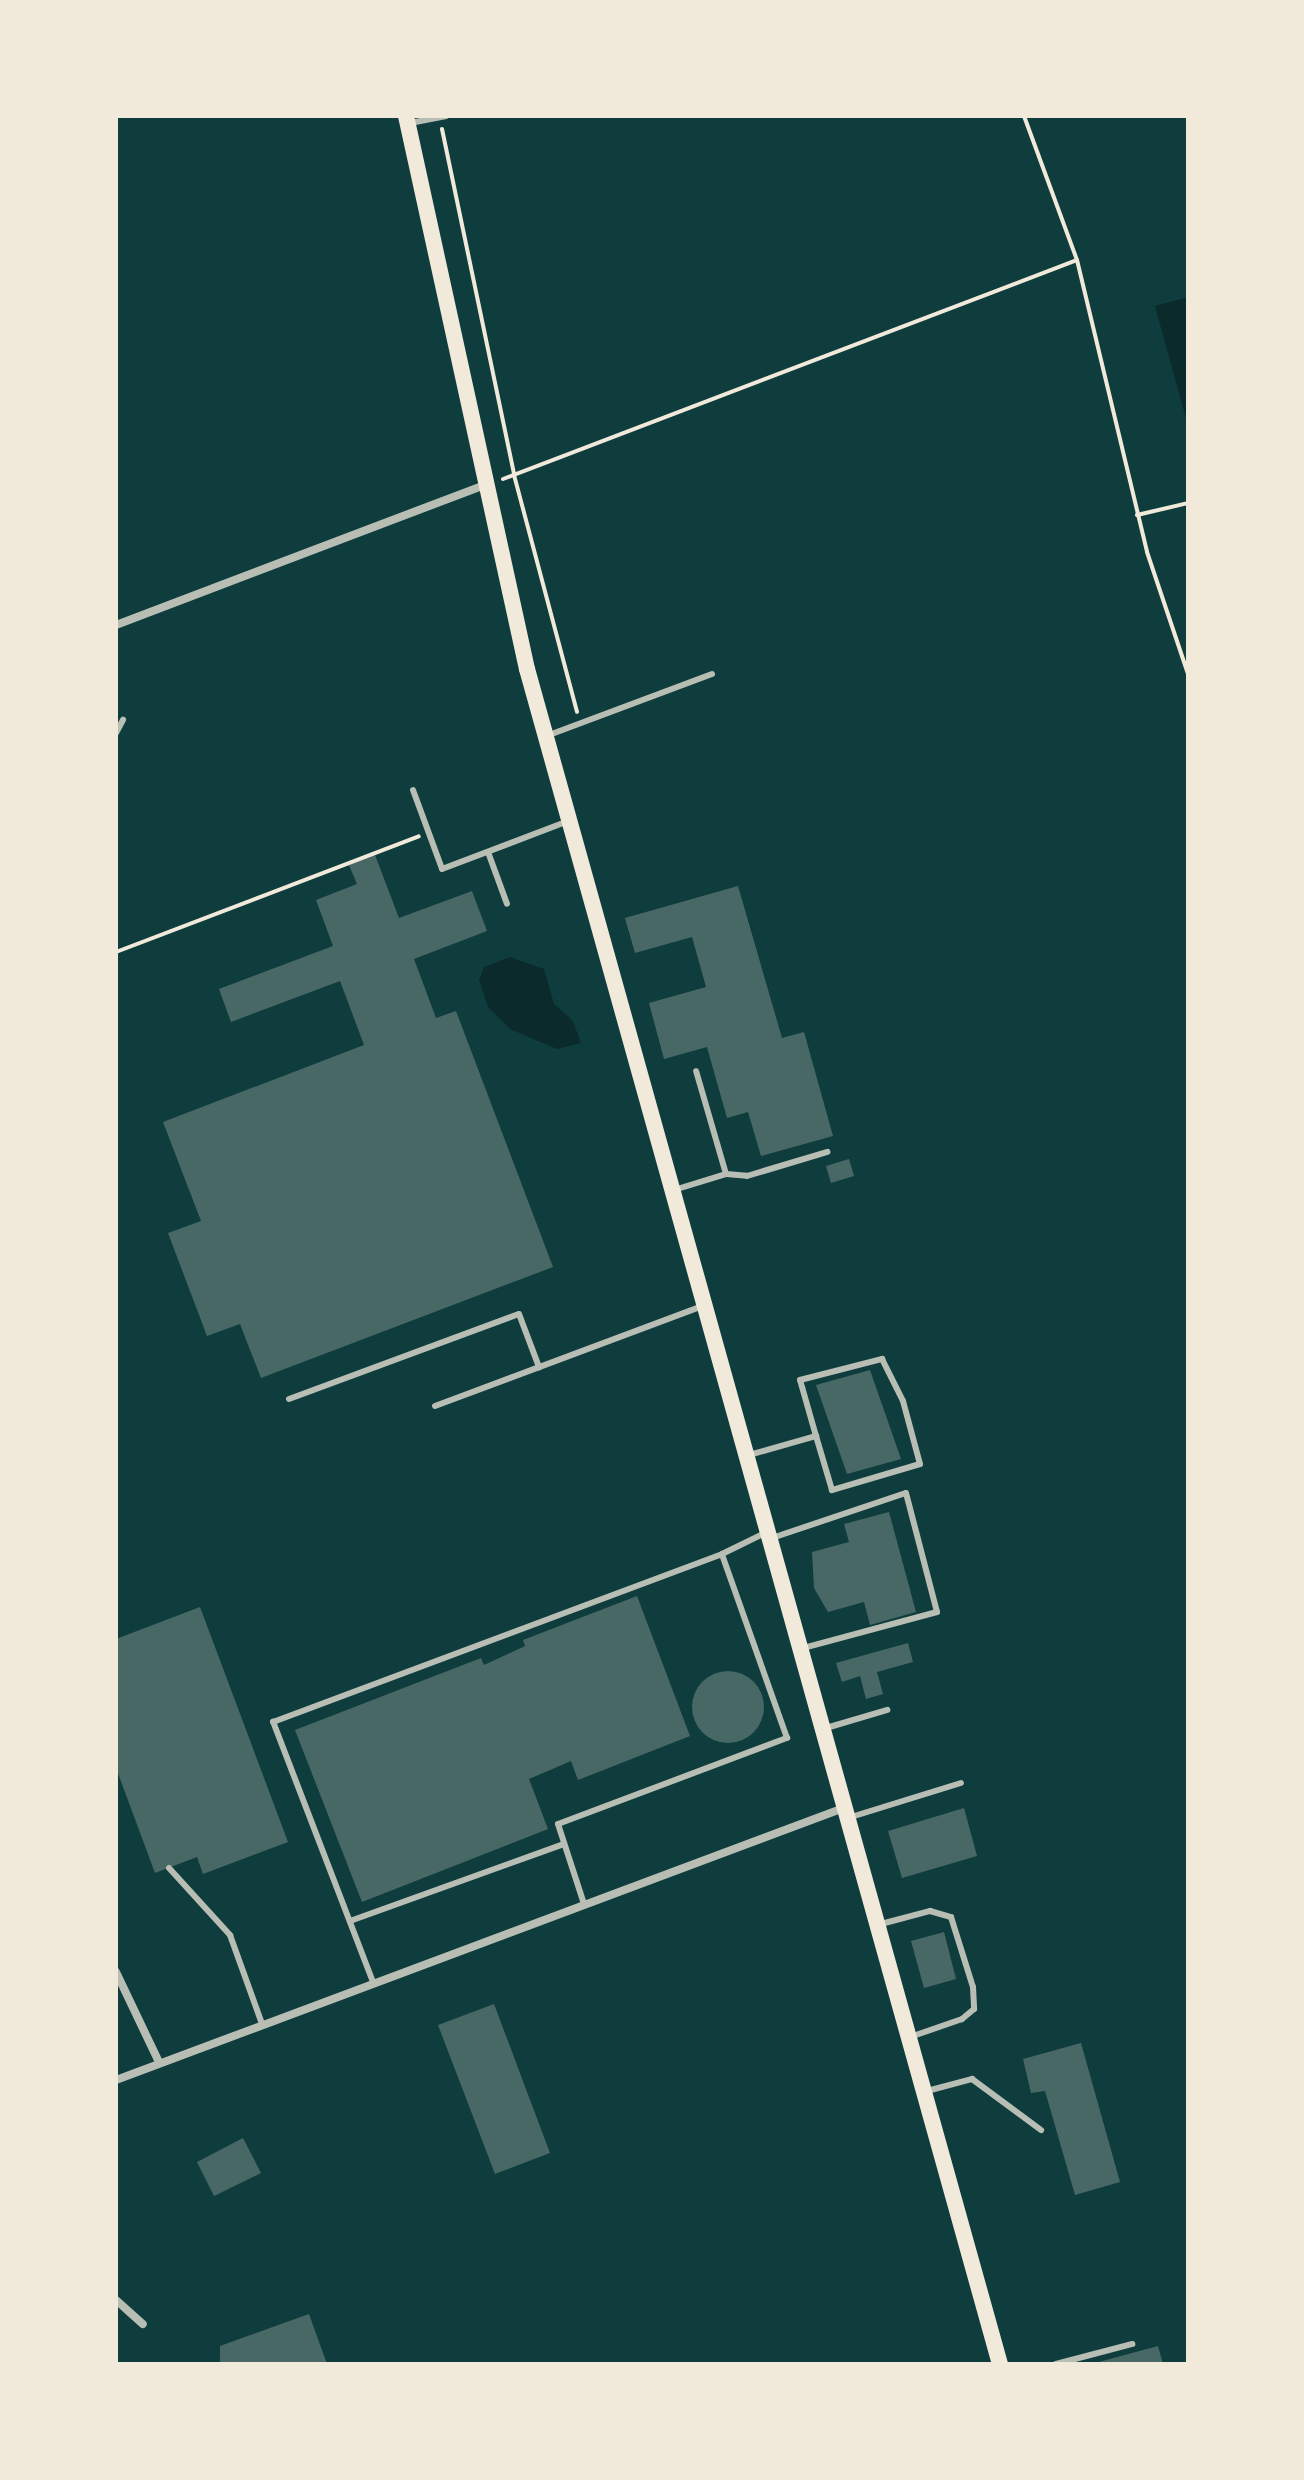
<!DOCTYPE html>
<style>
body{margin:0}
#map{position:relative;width:1304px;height:2480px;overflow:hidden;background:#0f3d3e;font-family:"Exo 2",sans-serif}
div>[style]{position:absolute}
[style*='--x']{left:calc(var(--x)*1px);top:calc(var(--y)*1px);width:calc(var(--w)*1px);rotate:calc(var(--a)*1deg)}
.water>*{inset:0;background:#0a2a2b}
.building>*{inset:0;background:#486865}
.round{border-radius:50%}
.path>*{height:4px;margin:-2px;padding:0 2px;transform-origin:2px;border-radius:2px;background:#f1e9da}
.service>*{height:6px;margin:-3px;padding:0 3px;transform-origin:3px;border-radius:3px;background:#b8beb3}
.minor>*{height:8px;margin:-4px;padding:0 4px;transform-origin:4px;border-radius:4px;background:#b8beb3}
.secondary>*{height:16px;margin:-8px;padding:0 8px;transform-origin:8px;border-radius:8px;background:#f1e9da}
span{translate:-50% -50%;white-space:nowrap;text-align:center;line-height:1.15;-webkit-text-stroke:8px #f1e9da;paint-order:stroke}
.frame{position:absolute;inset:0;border:118px solid #f1e9da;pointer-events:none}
</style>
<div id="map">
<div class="water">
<i style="clip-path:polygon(1188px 297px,1188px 426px,1155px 306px)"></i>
<i style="clip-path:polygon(510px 957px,544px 969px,554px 1004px,573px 1021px,581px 1043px,557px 1049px,510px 1029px,488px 1007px,479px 980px,484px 967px)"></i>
</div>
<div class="building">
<i style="clip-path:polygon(375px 855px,399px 918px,472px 891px,487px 931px,414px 959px,436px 1018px,456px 1011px,553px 1267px,261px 1378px,240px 1324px,207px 1336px,168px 1233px,201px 1221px,163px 1122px,364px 1045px,340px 981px,231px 1022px,219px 989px,333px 946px,316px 900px,357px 884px,349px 865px)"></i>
<i style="clip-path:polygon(738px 886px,782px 1038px,804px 1032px,833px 1136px,761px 1156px,748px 1112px,727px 1118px,707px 1047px,664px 1059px,649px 1003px,706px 987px,692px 937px,635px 953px,625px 918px)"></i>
<i style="clip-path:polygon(849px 1159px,854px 1176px,831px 1183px,826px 1166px)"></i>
<i style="clip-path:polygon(870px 1370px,901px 1459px,847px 1474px,816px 1385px)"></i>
<i style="clip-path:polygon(889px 1512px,916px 1612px,870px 1625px,864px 1602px,828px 1612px,814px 1588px,812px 1552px,849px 1542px,844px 1524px)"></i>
<i style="clip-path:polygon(637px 1596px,690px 1736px,578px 1780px,571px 1761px,529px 1779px,548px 1829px,362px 1902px,295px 1730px,481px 1658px,484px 1665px,525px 1646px,523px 1640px)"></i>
<i style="clip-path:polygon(200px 1607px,288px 1842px,203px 1874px,197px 1857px,155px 1873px,116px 1768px,116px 1639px)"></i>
<i style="clip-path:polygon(908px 1643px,913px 1662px,877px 1672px,883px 1694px,866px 1699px,860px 1676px,842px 1682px,836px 1663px)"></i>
<i class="round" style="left:692px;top:1671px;width:72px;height:72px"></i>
<i style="clip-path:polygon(964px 1808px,977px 1856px,902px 1878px,888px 1831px)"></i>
<i style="clip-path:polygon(944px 1932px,956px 1979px,924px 1988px,911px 1941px)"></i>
<i style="clip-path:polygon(494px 2004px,550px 2153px,495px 2174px,438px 2025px)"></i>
<i style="clip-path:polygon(1081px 2043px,1120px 2182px,1075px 2195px,1045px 2091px,1031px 2093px,1023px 2059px)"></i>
<i style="clip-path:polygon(243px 2138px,261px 2173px,214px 2196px,197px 2162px)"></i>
<i style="clip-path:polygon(309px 2314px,327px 2364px,220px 2364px,220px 2346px)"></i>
<i style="clip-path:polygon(1158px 2346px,1163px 2364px,1096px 2364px,1095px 2363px)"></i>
</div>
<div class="path">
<i style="--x:1024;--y:116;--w:153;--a:69.8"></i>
<i style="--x:1077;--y:260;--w:300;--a:76.5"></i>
<i style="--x:1147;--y:552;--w:129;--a:71.4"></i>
<i style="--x:442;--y:129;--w:353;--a:78.2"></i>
<i style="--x:514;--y:475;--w:245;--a:75.1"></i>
<i style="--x:503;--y:479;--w:614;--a:-20.88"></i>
<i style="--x:1137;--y:515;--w:52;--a:-13.2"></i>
<i style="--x:116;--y:952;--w:324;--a:-20.9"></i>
</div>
<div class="service">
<i style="--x:410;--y:123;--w:37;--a:-11"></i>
<i style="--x:116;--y:733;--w:15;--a:-62"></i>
<i style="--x:549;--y:735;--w:174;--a:-20.5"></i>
<i style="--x:413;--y:790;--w:84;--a:69.8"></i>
<i style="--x:442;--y:869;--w:133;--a:-20.8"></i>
<i style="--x:488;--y:852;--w:55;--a:69.9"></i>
<i style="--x:726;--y:1174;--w:21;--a:5"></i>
<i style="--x:747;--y:1176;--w:84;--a:-16.7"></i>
<i style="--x:674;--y:1190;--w:54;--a:-17.1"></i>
<i style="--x:726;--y:1174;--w:107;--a:-106.2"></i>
<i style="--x:289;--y:1399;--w:245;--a:-20.3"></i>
<i style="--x:519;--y:1314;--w:57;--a:69.3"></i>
<i style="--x:435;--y:1406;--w:286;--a:-20.5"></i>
<i style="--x:749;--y:1455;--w:70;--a:-15.8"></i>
<i style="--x:816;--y:1436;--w:58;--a:-105.9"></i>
<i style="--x:800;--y:1380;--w:85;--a:-14.4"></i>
<i style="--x:882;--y:1359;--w:47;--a:63.4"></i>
<i style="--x:903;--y:1401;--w:65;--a:74.9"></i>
<i style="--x:920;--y:1464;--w:92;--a:163.5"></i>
<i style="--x:832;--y:1490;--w:56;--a:-106.5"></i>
<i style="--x:772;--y:1538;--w:141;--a:-18.6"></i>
<i style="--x:906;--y:1493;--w:123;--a:75.4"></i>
<i style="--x:937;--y:1612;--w:138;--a:164.9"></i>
<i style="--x:826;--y:1728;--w:64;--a:-16.4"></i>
<i style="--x:851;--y:1817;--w:115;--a:-17.2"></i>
<i style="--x:169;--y:1868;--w:91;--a:47.7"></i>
<i style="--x:230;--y:1935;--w:95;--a:70.2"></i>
<i style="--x:584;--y:1904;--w:84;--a:-108"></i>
<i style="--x:558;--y:1824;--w:245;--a:-20.6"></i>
<i style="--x:787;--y:1738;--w:195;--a:-109.5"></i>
<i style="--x:722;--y:1554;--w:48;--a:-26"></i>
<i style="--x:350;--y:1921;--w:227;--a:-19.8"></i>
<i style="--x:881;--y:1924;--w:51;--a:-14.9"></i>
<i style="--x:930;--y:1911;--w:22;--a:16"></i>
<i style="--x:951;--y:1917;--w:73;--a:72.6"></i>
<i style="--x:973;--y:1987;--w:22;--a:87"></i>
<i style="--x:974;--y:2009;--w:16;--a:140"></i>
<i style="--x:962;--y:2019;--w:52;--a:160.9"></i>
<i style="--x:373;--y:1982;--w:279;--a:-111"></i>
<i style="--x:273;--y:1722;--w:479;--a:-20.5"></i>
<i style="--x:927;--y:2091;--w:47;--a:-14.9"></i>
<i style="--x:972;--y:2079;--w:86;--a:36.5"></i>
<i style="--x:1056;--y:2364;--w:79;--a:-14.7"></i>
</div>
<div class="minor">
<i style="--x:116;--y:625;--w:391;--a:-20.8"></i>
<i style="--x:116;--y:1972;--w:100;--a:64.5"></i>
<i style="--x:116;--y:2080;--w:779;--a:-20.5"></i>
<i style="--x:116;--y:2300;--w:36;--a:42"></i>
</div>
<div class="secondary">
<i style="--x:406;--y:116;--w:566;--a:77.66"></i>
<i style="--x:527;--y:669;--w:1760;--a:74.41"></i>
</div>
<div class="frame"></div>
</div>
